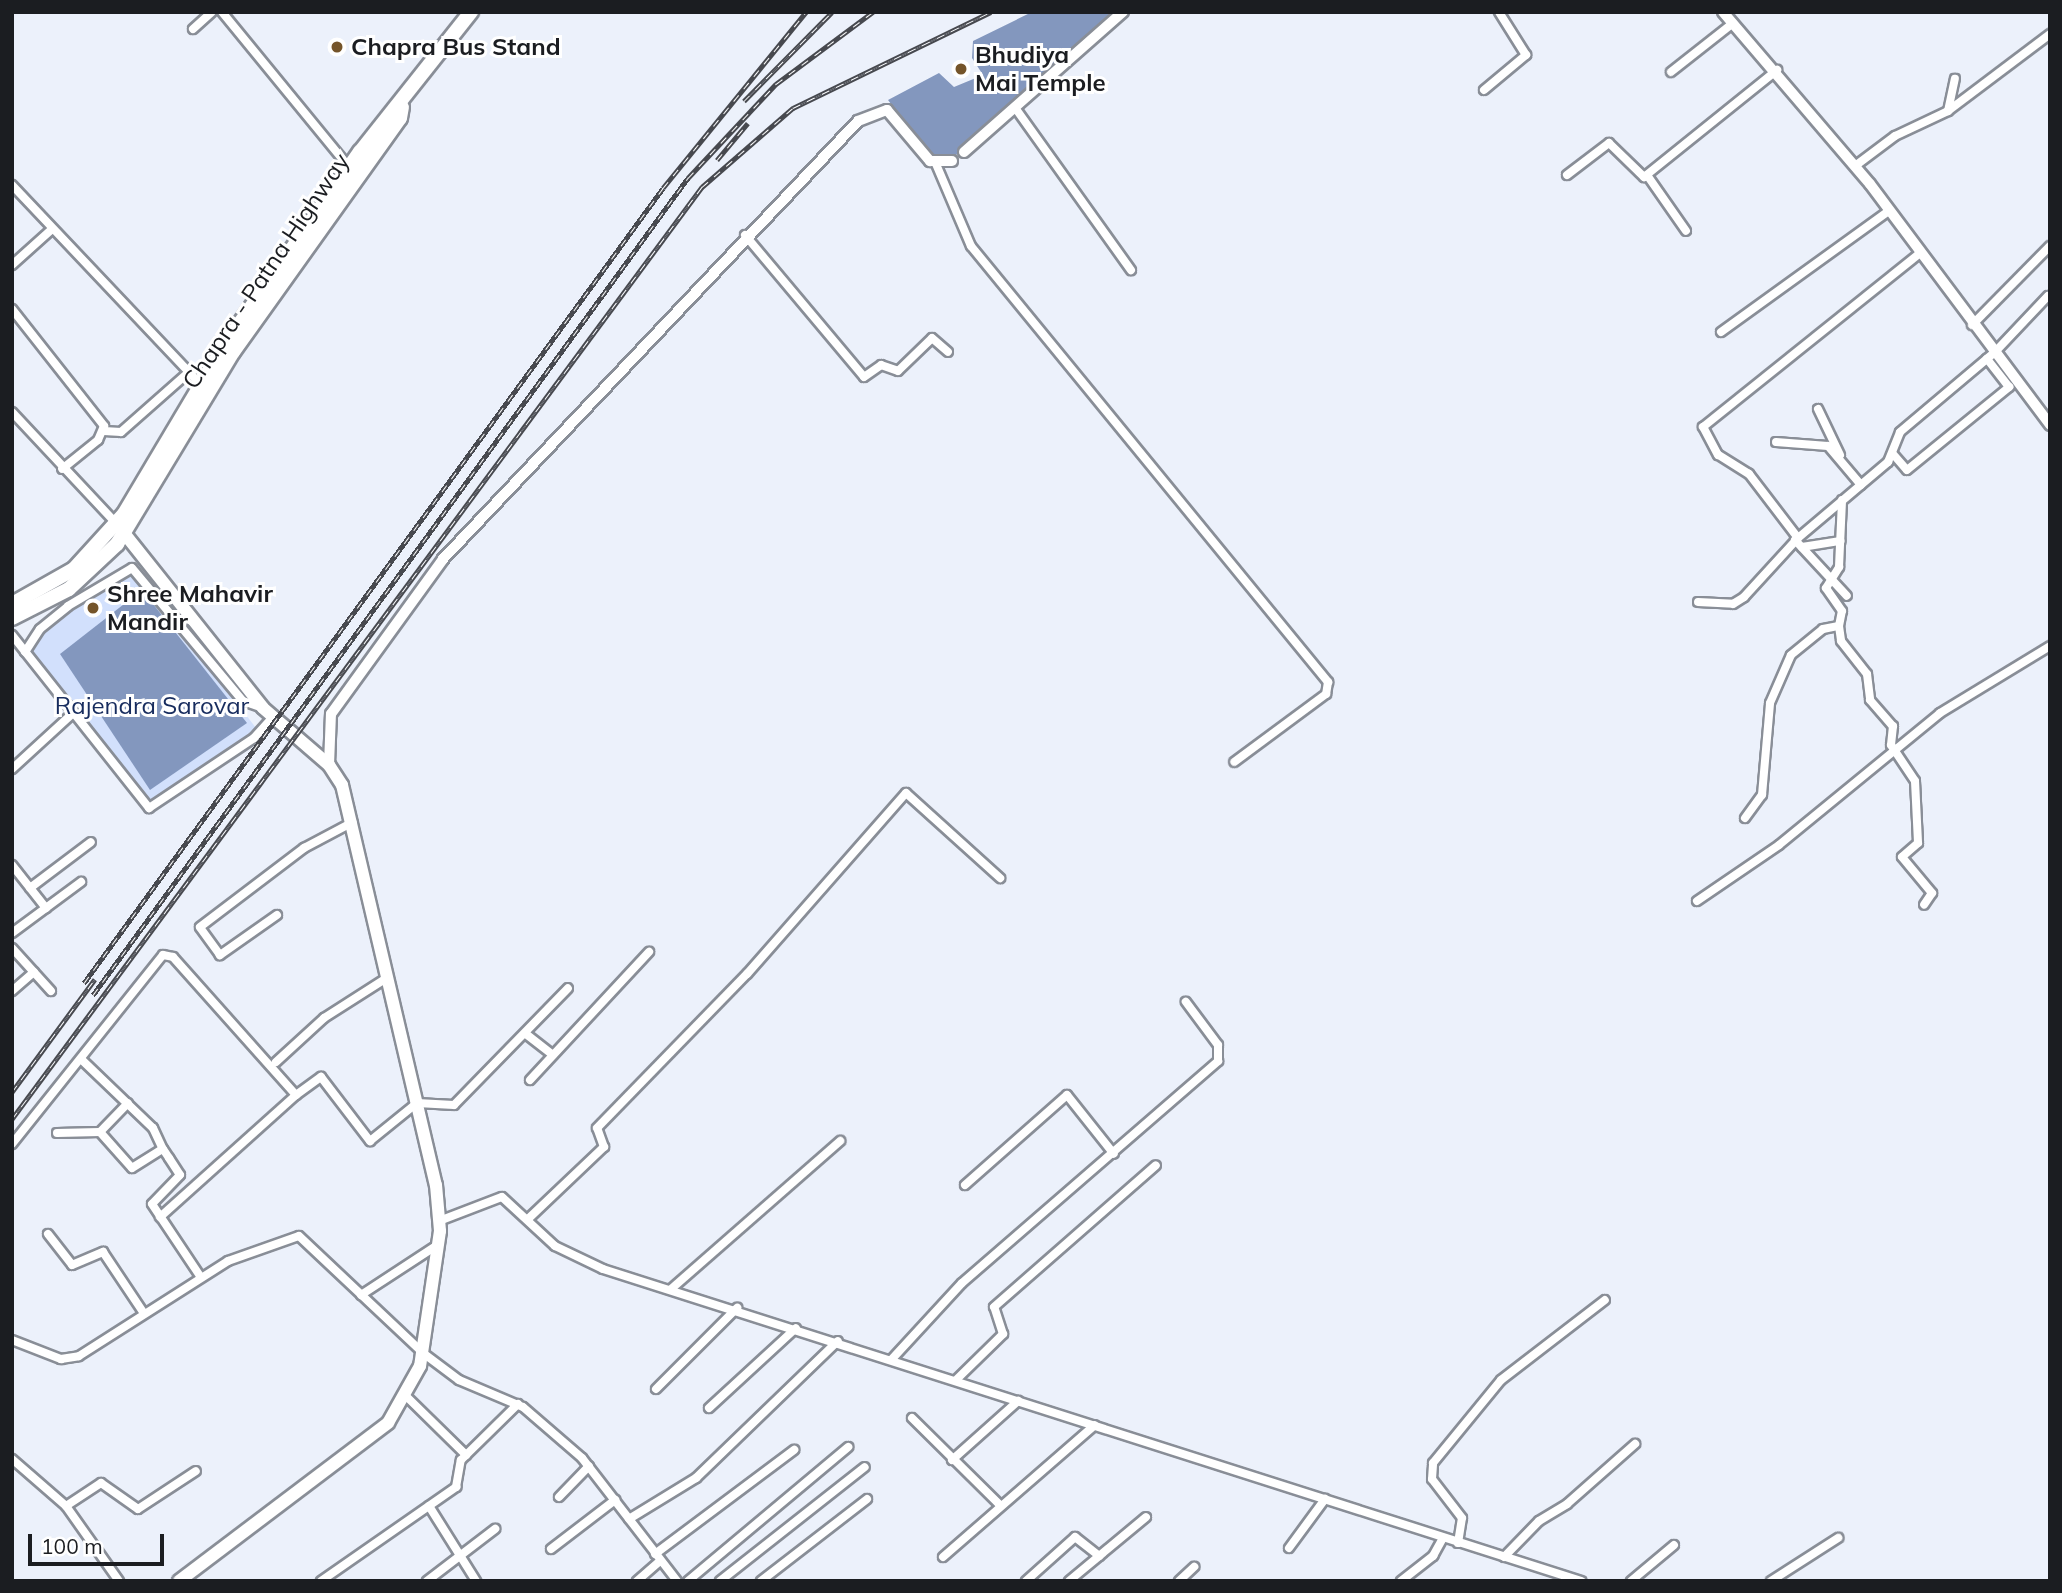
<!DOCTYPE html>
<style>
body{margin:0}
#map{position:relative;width:2062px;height:1593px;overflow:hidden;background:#ecf1fb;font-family:Mulish,sans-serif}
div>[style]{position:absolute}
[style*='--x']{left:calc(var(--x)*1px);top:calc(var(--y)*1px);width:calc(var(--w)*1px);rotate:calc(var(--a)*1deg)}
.green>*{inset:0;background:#d2e0fc}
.water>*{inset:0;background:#8397be}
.roads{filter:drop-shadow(2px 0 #898e97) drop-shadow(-2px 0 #898e97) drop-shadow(0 2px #898e97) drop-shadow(0 -2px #898e97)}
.minor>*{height:8px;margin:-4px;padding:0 4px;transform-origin:4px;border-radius:4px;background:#fff}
.tertiary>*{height:10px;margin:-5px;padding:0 5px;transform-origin:5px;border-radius:5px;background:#fff}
.primary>*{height:12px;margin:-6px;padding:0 6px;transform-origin:6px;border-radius:6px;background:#fff}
.trunk>*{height:14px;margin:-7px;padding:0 7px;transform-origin:7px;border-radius:7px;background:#fff}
.rail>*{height:5px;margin-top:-2.5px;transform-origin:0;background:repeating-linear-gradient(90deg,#fff 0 8px,#47494f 0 16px);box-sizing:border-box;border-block:2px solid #47494f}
.dots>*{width:19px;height:19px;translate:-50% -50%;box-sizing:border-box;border:4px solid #fff;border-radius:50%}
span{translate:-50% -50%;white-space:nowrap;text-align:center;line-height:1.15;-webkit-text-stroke:6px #fff;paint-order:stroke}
.poi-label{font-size:24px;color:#1b1d21;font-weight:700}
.left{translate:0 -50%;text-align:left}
.street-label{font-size:24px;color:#1b1d21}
.park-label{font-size:24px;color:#172c5e}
.frame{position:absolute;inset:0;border:14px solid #1b1d21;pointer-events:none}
.scale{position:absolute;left:28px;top:1534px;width:136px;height:32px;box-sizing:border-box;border:4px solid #1b1d21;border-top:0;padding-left:9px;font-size:21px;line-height:24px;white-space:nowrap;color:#1b1d21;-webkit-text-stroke:5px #fff;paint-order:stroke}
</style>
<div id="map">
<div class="green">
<i style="clip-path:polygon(120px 572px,136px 572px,259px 732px,145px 810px,21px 647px)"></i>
</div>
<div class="water">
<i style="clip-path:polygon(1032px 12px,1118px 12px,962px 150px,949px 161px,934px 161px,888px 100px,939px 73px,954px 87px,983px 75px,972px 58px,973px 41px)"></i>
<i style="clip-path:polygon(142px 590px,247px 723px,150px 790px,60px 654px)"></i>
</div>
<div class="roads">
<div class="minor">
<i style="--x:222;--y:12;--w:200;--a:50.7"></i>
<i style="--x:193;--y:29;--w:25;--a:-42"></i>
<i style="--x:1671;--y:72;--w:79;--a:-38.3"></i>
<i style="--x:1484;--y:90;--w:55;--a:-39.8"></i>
<i style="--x:1526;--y:55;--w:51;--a:-122.1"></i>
<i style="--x:1016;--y:109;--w:198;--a:54.5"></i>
<i style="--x:1948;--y:111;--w:128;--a:-37"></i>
<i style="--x:936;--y:164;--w:89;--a:66.9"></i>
<i style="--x:971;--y:246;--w:564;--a:50.69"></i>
<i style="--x:1328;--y:682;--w:12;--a:99"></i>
<i style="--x:1326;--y:694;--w:114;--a:143.5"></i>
<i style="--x:1855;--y:166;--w:50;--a:-36.9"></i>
<i style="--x:1895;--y:136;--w:59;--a:-25.3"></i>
<i style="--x:1948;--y:111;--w:33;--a:-78"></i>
<i style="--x:1567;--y:175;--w:53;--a:-37.3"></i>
<i style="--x:1609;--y:143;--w:49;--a:44.2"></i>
<i style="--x:1644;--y:177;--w:171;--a:-38.8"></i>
<i style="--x:1647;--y:175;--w:68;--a:55.1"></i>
<i style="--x:12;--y:185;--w:275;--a:46.6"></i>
<i style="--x:745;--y:235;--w:185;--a:50"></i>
<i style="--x:864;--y:377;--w:21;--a:-35"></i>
<i style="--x:881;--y:365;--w:18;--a:19"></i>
<i style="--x:898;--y:371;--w:47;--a:-44.1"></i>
<i style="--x:932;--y:338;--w:21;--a:41"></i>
<i style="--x:12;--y:265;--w:52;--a:-41.9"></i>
<i style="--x:12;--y:309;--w:149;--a:51.8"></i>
<i style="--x:104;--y:426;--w:15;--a:113"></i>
<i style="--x:98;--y:440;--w:46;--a:141.1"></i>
<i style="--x:1972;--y:325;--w:111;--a:-45.4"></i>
<i style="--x:1721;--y:332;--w:208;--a:-35.8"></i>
<i style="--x:1818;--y:409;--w:51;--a:64.4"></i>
<i style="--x:12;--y:412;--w:152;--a:46.9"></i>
<i style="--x:104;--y:431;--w:17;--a:3"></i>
<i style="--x:121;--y:432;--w:91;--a:-41.4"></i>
<i style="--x:1776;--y:442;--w:52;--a:4.4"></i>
<i style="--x:1828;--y:446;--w:51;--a:49.8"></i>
<i style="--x:1893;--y:454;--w:21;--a:49"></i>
<i style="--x:1907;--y:470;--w:132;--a:-39.1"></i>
<i style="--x:2009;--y:387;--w:36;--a:-128"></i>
<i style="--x:1798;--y:538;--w:81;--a:-127.4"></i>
<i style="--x:1749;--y:474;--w:36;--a:-148"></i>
<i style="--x:1718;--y:455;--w:32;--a:-118"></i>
<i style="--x:1703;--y:427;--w:278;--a:-38.7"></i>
<i style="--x:1795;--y:540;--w:76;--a:47.1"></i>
<i style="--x:1802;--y:547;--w:39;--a:-9"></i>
<i style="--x:1698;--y:602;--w:35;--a:3"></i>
<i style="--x:1733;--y:604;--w:13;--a:-32"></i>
<i style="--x:1744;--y:597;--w:80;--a:-47.5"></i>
<i style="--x:1798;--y:538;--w:118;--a:-40.2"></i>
<i style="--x:1888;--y:462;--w:32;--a:-68"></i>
<i style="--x:1900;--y:432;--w:124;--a:-40.1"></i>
<i style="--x:1995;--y:352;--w:77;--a:-46.6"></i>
<i style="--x:1839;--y:626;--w:15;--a:-79"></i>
<i style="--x:1842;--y:611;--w:28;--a:-125"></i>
<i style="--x:1826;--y:588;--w:25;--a:-58"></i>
<i style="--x:1839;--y:567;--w:67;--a:-87.4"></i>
<i style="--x:12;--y:635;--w:221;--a:51.6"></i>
<i style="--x:149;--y:808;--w:126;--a:-33.7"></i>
<i style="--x:254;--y:738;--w:28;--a:-48"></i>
<i style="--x:25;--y:652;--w:27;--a:-57"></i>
<i style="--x:40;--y:629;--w:36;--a:-39"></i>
<i style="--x:68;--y:606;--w:74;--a:-30.7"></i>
<i style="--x:132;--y:568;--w:173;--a:50.2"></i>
<i style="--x:243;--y:701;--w:18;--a:19"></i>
<i style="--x:12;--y:769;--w:81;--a:-42.5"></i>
<i style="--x:1745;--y:818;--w:29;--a:-54"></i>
<i style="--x:1762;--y:795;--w:92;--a:-85"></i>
<i style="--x:1770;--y:703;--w:52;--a:-66.4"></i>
<i style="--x:1791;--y:655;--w:41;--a:-39.1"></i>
<i style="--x:1823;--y:629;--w:16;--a:-11"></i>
<i style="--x:1839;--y:626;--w:15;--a:82"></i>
<i style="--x:1841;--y:641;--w:42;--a:51.8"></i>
<i style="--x:1867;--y:674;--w:26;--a:83"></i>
<i style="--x:1870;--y:700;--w:35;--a:49"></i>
<i style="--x:1893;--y:726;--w:19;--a:96"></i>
<i style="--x:1891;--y:745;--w:43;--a:56.3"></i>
<i style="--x:1915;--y:781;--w:62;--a:87.2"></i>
<i style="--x:1918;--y:843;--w:21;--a:139"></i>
<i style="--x:1902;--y:857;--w:47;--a:50.2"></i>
<i style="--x:1932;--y:893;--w:14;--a:124"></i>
<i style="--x:12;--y:865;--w:55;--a:51.7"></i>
<i style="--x:30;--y:888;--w:76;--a:-37"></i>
<i style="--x:1697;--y:901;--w:99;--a:-34.3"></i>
<i style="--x:1779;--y:845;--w:208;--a:-39.3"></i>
<i style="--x:1940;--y:713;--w:129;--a:-31.3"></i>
<i style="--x:277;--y:915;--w:70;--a:144.9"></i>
<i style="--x:220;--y:955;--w:34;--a:-126"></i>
<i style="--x:200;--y:927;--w:131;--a:-37.2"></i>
<i style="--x:304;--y:848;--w:55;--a:-28"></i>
<i style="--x:12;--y:933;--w:86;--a:-36.5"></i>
<i style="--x:12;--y:948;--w:58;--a:47.8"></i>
<i style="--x:12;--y:991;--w:29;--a:-41"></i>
<i style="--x:526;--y:1034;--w:34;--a:38"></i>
<i style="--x:82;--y:1060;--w:98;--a:43.8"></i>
<i style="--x:153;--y:1128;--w:23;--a:65"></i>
<i style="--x:276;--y:1062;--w:65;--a:-42.5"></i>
<i style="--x:324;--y:1018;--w:76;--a:-32.6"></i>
<i style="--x:530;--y:1080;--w:175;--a:-47.1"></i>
<i style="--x:100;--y:1132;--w:48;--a:48.4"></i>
<i style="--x:132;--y:1168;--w:36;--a:-32"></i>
<i style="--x:163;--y:1149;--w:11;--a:56"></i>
<i style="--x:169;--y:1158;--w:20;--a:57"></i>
<i style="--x:180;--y:1175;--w:40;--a:134"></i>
<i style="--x:152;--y:1204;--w:87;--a:56.3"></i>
<i style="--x:57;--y:1133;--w:43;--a:-1.3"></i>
<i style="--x:100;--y:1132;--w:40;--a:-46"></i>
<i style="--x:12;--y:1144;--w:242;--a:-51.4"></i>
<i style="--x:163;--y:955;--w:10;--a:11"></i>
<i style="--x:173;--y:957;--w:185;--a:48.3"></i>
<i style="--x:296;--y:1095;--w:31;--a:-36"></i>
<i style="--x:321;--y:1077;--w:81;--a:52.6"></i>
<i style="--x:370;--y:1141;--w:60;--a:-39"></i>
<i style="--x:417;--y:1103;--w:37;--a:3"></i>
<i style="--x:454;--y:1105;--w:163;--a:-45.7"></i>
<i style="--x:965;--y:1185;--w:136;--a:-41.4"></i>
<i style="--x:1067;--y:1095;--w:75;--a:51.5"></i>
<i style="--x:160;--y:1217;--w:183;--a:-41.9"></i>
<i style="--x:528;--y:1219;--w:105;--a:-43.5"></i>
<i style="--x:604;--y:1147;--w:20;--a:-110"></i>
<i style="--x:597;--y:1128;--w:215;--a:-45.8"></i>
<i style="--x:747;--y:974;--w:241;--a:-48.7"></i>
<i style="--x:906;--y:793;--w:127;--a:42.1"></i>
<i style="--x:439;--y:1221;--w:67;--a:-20.9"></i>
<i style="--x:502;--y:1197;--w:72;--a:42.8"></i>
<i style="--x:555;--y:1246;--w:53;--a:25.6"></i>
<i style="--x:603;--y:1269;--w:1027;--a:17.69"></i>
<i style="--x:48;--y:1234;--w:39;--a:52"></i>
<i style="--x:72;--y:1265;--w:34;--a:-23"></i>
<i style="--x:103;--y:1252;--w:72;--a:56.3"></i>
<i style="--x:671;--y:1289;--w:225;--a:-41.2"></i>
<i style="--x:361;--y:1295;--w:93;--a:-33.2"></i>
<i style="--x:12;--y:1340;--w:53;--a:21.2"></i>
<i style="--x:61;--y:1359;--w:18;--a:-9"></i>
<i style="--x:79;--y:1356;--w:177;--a:-32.5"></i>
<i style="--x:228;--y:1261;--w:75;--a:-19.4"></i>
<i style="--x:299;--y:1236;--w:170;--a:43.3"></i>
<i style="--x:423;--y:1353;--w:45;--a:36.9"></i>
<i style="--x:459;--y:1380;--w:69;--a:22.9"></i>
<i style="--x:523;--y:1407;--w:78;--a:40.8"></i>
<i style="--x:582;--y:1458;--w:155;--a:52.3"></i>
<i style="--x:892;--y:1359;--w:103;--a:-47.4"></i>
<i style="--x:962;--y:1283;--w:339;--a:-40.9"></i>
<i style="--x:1218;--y:1061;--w:16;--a:-90"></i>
<i style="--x:1218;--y:1045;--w:54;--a:-126.7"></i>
<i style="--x:956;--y:1380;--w:66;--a:-44.4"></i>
<i style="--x:1003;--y:1334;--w:28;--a:-108"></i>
<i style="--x:994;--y:1307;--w:215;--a:-41.2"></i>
<i style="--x:656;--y:1389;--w:115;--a:-45"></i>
<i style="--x:407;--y:1397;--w:83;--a:44.5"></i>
<i style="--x:709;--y:1408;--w:118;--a:-42.6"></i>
<i style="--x:912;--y:1418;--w:125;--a:44.7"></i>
<i style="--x:12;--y:1459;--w:72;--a:41"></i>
<i style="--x:66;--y:1506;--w:92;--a:54.8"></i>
<i style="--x:952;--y:1460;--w:89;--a:-41.8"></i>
<i style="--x:559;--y:1497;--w:43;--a:-45.9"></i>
<i style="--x:66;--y:1506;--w:42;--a:-33.3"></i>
<i style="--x:101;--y:1483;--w:45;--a:35.1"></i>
<i style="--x:138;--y:1509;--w:69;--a:-33.2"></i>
<i style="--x:429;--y:1506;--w:89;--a:57.9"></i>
<i style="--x:629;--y:1519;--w:79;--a:-31.5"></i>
<i style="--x:696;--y:1478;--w:197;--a:-44"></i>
<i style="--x:1458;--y:1543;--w:25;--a:-81"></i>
<i style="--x:1462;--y:1518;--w:49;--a:-127.6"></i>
<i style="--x:1432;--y:1479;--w:16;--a:-86"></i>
<i style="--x:1433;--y:1463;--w:107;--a:-50.7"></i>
<i style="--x:1501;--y:1380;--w:131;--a:-37.6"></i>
<i style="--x:1289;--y:1548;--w:61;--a:-53.7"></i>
<i style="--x:551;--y:1549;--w:81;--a:-37.4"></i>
<i style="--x:655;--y:1554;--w:174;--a:-36.8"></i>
<i style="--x:943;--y:1557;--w:201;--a:-41"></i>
<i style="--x:1504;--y:1557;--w:50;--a:-45.8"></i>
<i style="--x:1539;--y:1521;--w:33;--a:-31"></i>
<i style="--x:1567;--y:1504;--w:91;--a:-41.4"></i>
<i style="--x:321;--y:1581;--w:165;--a:-34.8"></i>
<i style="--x:456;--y:1487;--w:27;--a:-80"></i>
<i style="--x:461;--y:1460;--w:80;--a:-44.5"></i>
<i style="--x:427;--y:1581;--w:86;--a:-37.4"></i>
<i style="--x:637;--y:1581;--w:30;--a:-41"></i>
<i style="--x:688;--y:1581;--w:209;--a:-39.9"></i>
<i style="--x:720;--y:1581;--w:184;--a:-38.2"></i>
<i style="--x:761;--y:1581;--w:134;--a:-37.7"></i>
<i style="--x:1026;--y:1581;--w:66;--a:-41.9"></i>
<i style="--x:1075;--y:1537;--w:31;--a:38"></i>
<i style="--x:1069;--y:1581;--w:100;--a:-39.7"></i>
<i style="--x:1179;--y:1581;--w:21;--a:-43"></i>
<i style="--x:1401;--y:1581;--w:41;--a:-38"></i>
<i style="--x:1433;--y:1556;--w:21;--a:-61"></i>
<i style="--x:1631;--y:1581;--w:56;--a:-39.9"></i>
<i style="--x:1771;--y:1581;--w:80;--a:-32.7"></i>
</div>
<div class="tertiary">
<i style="--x:1723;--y:12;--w:226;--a:49.5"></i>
<i style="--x:1870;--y:184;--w:301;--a:53.2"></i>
<i style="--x:964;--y:152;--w:212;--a:-41.4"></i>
<i style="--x:329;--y:765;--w:51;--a:-87.8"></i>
<i style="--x:331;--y:714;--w:191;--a:-54.1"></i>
<i style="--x:443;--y:559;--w:603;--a:-46.54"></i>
<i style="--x:858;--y:121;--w:31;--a:-21"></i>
<i style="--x:887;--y:110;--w:67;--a:49.9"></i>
<i style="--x:930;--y:161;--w:22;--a:0"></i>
</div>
<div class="primary">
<i style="--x:124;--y:533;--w:223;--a:51.5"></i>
<i style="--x:263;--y:708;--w:87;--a:40.8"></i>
<i style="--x:329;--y:765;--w:24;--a:57"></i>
<i style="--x:342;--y:785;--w:411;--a:76.8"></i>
<i style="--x:436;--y:1185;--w:46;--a:85"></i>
<i style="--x:440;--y:1231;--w:136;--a:98.4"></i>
<i style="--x:420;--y:1366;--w:65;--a:119.3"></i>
<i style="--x:388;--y:1423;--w:262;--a:142.9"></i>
</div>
<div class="trunk">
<i style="--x:12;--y:604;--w:71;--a:-29.4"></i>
<i style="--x:74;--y:569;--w:74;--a:-47.7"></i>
<i style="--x:124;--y:514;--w:196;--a:-59.2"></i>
<i style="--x:224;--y:346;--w:237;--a:-55"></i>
<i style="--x:360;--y:152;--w:179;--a:-51.6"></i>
<i style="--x:12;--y:618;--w:64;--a:-27"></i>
<i style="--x:69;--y:589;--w:66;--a:-43.2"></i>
<i style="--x:117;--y:544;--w:224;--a:-58.9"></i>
<i style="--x:233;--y:352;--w:287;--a:-54.5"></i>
<i style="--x:400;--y:118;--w:11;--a:-80"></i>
</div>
</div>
<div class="rail">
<i style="--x:744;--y:101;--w:125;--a:-45.3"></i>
<i style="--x:717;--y:160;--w:48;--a:-50"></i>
<i style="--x:84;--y:983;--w:983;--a:-53.93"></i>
<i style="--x:663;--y:188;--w:227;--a:-50.9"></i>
<i style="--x:93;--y:995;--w:1011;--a:-53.94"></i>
<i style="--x:688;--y:178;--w:129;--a:-46.9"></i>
<i style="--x:776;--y:84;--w:121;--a:-36.6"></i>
<i style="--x:12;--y:1092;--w:140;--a:-53.7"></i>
<i style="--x:12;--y:1119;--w:1160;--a:-53.49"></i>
<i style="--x:702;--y:187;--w:121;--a:-41"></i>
<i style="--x:793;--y:108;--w:220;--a:-25.9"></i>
</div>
<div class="dots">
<i style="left:337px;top:47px;background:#74542a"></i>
<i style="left:961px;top:69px;background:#74542a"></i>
<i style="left:93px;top:608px;background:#74542a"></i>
</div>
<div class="poi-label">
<span class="left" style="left:351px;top:47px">Chapra Bus Stand</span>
<span class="left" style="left:975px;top:69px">Bhudiya<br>Mai Temple</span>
<span class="left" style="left:107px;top:608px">Shree Mahavir<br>Mandir</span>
</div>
<div class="street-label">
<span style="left:266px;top:271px;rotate:-56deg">Chapra - Patna Highway</span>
</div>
<div class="park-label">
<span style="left:152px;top:706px">Rajendra Sarovar</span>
</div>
<div class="frame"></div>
<div class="scale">100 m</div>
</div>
